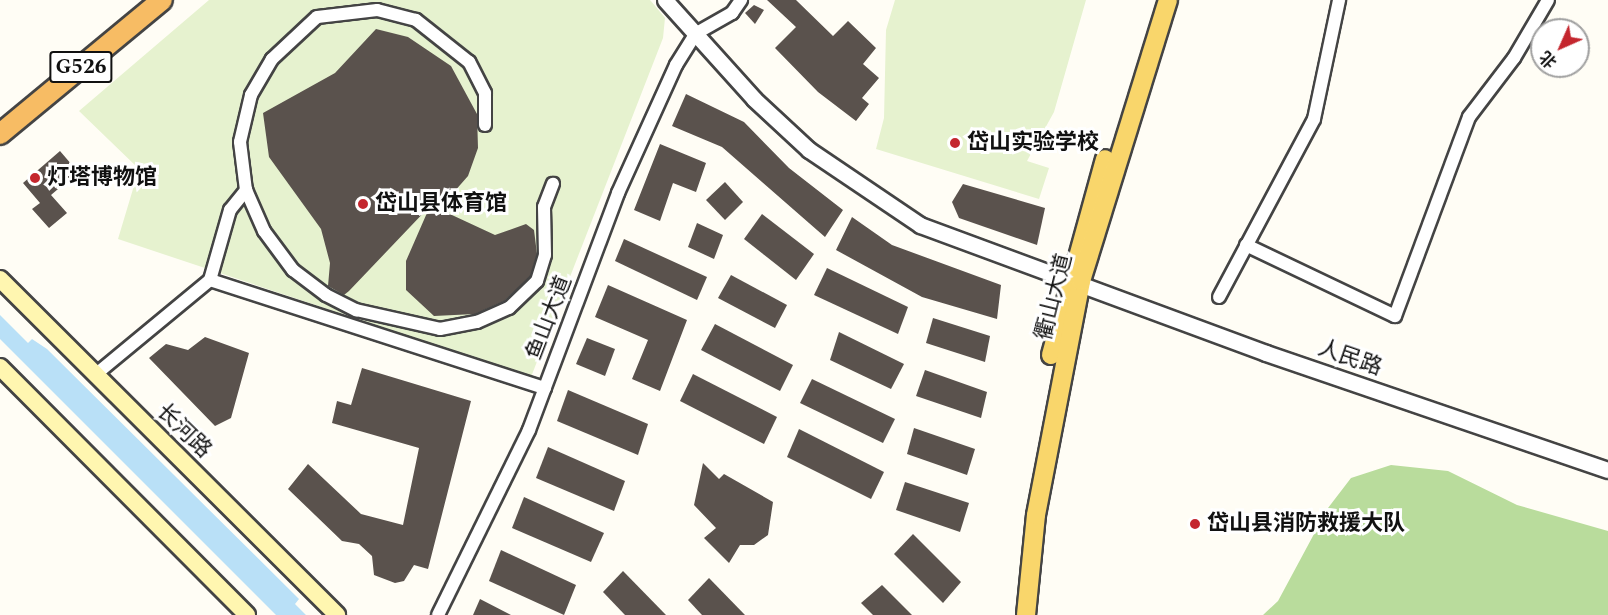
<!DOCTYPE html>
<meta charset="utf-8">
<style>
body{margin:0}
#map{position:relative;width:1608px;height:615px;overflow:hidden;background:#fffdf5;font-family:Spectral,"Noto Sans SC",serif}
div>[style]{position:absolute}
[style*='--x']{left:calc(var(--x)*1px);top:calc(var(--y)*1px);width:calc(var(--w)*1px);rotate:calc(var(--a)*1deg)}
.forest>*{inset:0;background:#b9dc9c}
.pitch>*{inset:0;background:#e6f2cf}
.water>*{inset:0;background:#b9e0f7}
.building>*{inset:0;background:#5a524d}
.roads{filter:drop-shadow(2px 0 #444) drop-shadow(-2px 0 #444) drop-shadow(0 2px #444) drop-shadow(0 -2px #444)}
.minor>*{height:12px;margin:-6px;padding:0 6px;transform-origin:6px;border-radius:6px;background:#fff}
.tertiary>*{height:15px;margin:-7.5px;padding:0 7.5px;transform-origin:7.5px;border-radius:7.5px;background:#fff}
.secondary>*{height:16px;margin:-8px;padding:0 8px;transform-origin:8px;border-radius:8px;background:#fff6b0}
.primary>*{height:18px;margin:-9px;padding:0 9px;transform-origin:9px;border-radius:9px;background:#f9d66b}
.trunk>*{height:20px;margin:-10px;padding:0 10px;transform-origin:10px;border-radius:10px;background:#f7bc64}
.dots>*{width:16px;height:16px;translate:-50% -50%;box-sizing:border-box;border:3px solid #fff;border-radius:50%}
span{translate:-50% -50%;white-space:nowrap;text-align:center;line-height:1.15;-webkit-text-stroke:6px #fff;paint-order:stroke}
.shield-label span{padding:2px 4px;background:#fff;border:2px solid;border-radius:4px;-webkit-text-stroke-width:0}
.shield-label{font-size:21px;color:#111;font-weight:700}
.poi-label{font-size:22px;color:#111;font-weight:700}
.left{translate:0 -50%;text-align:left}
.street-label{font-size:22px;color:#111}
.north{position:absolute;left:1530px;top:18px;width:60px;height:60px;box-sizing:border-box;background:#fff;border:2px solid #a0a0a0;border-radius:50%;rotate:225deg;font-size:16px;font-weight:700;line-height:24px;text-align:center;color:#111}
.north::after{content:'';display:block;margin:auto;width:21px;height:27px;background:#c4262e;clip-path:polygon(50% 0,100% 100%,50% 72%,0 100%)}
</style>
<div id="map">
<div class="forest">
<i style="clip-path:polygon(1391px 465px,1448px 471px,1517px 505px,1608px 531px,1608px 615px,1263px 615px,1278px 601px,1328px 508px,1351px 478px)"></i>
</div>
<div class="pitch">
<i style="clip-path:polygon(209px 0,650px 0,656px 7px,665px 18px,663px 38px,531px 377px,118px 239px,139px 169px,79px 111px)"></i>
<i style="clip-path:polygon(895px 0,1086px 0,1054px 112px,1027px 161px,1049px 168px,1039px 199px,876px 149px,884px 118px,886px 30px)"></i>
</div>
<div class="water">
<i style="clip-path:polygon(0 315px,28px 343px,32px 339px,47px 349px,299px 599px,295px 604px,306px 615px,276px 615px,0 339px)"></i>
</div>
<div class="building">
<i style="clip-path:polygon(767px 0,796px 0,833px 36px,848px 21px,876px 48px,863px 64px,879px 78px,862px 98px,869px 104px,856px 121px,818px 92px,775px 48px,796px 27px)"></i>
<i style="clip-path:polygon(754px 5px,764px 10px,755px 24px,745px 13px)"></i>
<i style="clip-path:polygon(376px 29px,408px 37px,451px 66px,477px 114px,478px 148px,468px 176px,439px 209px,495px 235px,526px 224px,534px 230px,537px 254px,530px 277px,504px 301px,475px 314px,434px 316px,406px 290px,406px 261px,430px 206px,349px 291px,344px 295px,328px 286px,330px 263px,321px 229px,269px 157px,263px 113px,335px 73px)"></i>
<i style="clip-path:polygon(686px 94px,744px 122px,789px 168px,843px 210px,825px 237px,722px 147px,672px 126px)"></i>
<i style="clip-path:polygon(660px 144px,706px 163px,696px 192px,673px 183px,660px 221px,634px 210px)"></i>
<i style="clip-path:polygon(60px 151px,78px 172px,51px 195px,67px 213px,49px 228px,32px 209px,40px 203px,23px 183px)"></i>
<i style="clip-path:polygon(725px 182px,743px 202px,725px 220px,706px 200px)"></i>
<i style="clip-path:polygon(963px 184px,1045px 208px,1037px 245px,959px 218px,952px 202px)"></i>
<i style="clip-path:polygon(762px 214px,814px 254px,796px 280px,744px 239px)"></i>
<i style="clip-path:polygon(852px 217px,892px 245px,1001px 285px,997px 319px,922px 297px,836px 250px)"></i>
<i style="clip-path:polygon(697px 223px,723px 235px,714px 259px,688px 247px)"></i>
<i style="clip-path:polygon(624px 239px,707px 277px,697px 300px,615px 261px)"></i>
<i style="clip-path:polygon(827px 268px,908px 307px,898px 334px,814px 295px)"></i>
<i style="clip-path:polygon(731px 275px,787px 305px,775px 328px,718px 298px)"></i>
<i style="clip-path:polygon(608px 285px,687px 320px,660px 391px,632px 379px,648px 340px,595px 317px)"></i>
<i style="clip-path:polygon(933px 318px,990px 336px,985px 362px,926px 343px)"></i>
<i style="clip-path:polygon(715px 324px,793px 365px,780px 391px,701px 350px)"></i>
<i style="clip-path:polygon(839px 332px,904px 364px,891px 389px,830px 360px)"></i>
<i style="clip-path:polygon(205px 337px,249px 353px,231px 418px,215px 426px,149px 358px,166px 344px,188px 350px)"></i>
<i style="clip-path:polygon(587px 338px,615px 349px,605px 376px,576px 364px)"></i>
<i style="clip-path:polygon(362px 368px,471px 401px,428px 569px,414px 565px,404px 581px,395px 583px,374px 575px,372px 556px,359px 544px,342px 541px,288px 489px,308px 464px,361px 514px,403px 525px,419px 448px,332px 423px,337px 401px,351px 405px)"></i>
<i style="clip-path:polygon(925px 370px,987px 392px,981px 418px,916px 396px)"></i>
<i style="clip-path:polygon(693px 374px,777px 417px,764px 444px,680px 401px)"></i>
<i style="clip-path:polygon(812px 379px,895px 419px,883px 443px,800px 403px)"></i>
<i style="clip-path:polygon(568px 390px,648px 424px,638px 455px,557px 421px)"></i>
<i style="clip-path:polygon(914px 428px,975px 449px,967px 475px,907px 454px)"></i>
<i style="clip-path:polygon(799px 429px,884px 472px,871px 499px,787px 457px)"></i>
<i style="clip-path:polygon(548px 447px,625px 481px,614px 511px,536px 478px)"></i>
<i style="clip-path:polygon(703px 463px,719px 479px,724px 474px,773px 502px,768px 535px,754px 545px,740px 545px,729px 563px,704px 538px,716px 528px,694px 505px)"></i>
<i style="clip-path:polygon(905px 482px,969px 503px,960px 532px,896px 510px)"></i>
<i style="clip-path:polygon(524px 497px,604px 533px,591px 562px,512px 528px)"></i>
<i style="clip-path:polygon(913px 534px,961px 582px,943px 603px,894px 554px)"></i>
<i style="clip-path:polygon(501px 550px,576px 585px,564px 615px,489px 581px)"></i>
<i style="clip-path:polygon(623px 571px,666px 615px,625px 615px,603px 592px)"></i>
<i style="clip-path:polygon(709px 578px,745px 615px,702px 615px,688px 600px)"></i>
<i style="clip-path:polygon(882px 585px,912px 615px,873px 615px,861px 603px)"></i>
<i style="clip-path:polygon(480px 599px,511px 615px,473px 615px)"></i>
</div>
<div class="roads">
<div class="minor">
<i style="--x:485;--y:125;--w:32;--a:-90"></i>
<i style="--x:485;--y:93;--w:35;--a:-117"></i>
<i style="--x:469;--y:62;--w:68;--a:-141.6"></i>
<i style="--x:416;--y:20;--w:40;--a:-165.6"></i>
<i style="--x:377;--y:10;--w:60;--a:173.3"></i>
<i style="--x:317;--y:17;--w:62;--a:137"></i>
<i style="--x:272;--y:59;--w:42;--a:120.3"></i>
<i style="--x:251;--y:95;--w:48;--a:103.2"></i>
<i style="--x:240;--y:142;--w:48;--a:82.9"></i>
<i style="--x:246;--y:190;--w:45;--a:66.3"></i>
<i style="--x:264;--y:231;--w:49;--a:53.4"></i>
<i style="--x:293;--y:270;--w:41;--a:37.1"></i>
<i style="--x:326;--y:295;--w:34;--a:27"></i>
<i style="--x:356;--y:310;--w:86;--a:12.7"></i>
<i style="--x:440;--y:329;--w:38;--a:-11"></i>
<i style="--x:477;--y:322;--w:35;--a:-24"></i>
<i style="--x:509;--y:308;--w:39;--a:-44"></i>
<i style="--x:537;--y:281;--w:27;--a:-73"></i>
<i style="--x:545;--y:255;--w:48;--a:-91.2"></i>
<i style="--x:544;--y:207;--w:25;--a:-69"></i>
<i style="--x:1246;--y:245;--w:165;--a:25.5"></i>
<i style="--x:1395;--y:316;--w:212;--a:-69.6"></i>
<i style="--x:1469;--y:117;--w:74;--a:-52.7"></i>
<i style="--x:1514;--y:58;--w:67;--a:-59.6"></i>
<i style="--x:210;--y:280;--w:73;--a:-74.1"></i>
<i style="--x:230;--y:210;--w:26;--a:-51"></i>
<i style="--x:1219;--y:297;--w:202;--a:-61.9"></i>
<i style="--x:1314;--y:119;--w:122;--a:-78.1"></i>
<i style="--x:95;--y:375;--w:149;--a:-39.6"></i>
<i style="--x:210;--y:280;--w:352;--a:17.9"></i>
<i style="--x:438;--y:615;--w:206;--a:-63.8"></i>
<i style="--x:529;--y:430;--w:253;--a:-69.4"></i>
<i style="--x:618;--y:193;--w:141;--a:-65.6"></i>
<i style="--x:676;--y:65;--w:36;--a:-58"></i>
<i style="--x:695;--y:34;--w:43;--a:-29.6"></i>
<i style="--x:732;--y:13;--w:16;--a:-55"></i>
</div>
<div class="tertiary">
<i style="--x:665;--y:0;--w:133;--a:48"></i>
<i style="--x:754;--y:99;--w:75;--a:42.8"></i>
<i style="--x:809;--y:150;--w:134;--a:34"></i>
<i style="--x:920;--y:225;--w:369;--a:20.3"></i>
<i style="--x:1266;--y:353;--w:361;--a:18.9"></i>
</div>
<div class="secondary">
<i style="--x:0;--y:279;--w:476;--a:44.9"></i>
<i style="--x:0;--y:367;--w:350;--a:45.1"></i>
</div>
<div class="primary">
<i style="--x:1051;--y:355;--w:203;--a:-74.6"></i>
<i style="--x:1026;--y:615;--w:100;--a:-84.3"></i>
<i style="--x:1036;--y:515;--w:238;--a:-79.1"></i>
<i style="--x:1081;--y:281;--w:294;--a:-72.8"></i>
</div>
<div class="trunk">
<i style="--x:0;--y:134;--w:210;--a:-39.6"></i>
</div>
</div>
<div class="dots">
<i style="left:955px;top:143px;background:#c4262e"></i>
<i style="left:35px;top:178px;background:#c4262e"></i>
<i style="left:363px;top:204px;background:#c4262e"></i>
<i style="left:1195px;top:524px;background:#c4262e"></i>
</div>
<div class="shield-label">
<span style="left:81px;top:67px">G526</span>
</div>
<div class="poi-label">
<span class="left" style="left:967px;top:143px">岱山实验学校</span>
<span class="left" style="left:47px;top:178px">灯塔博物馆</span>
<span class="left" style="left:375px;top:204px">岱山县体育馆</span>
<span class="left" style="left:1207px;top:524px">岱山县消防救援大队</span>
</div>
<div class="street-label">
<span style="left:1054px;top:297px;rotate:-76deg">衢山大道</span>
<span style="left:549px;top:318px;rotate:-69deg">鱼山大道</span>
<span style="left:1350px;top:358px;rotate:19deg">人民路</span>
<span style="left:184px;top:431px;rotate:44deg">长河路</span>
</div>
<div class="north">北</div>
</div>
